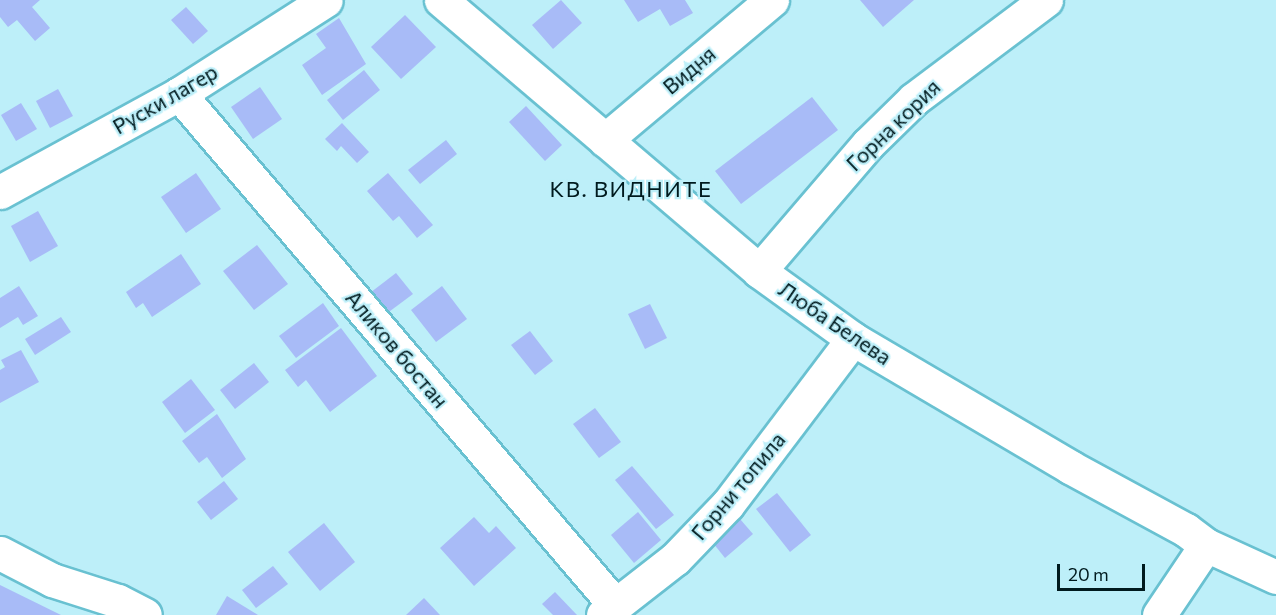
<!DOCTYPE html>
<meta charset="utf-8">
<style>
body{margin:0}
#map{position:relative;width:1276px;height:615px;overflow:hidden;background:#bdeff9;font-family:Commissioner,sans-serif}
div>[style]{position:absolute}
[style*='--x']{left:calc(var(--x)*1px);top:calc(var(--y)*1px);width:calc(var(--w)*1px);rotate:calc(var(--a)*1deg)}
.building>*{inset:0;background:#a8bbf7}
.roads{filter:drop-shadow(2px 0 #69c1d1) drop-shadow(-2px 0 #69c1d1) drop-shadow(0 2px #69c1d1) drop-shadow(0 -2px #69c1d1)}
.minor>*{height:33px;margin:-16.5px;padding:0 16.5px;transform-origin:16.5px;border-radius:16.5px;background:#fff}
span{translate:-50% -50%;white-space:nowrap;text-align:center;line-height:1.15;-webkit-text-stroke:4.5px #bdeff9;paint-order:stroke}
.street-label{font-size:21px;color:#001a1e}
.neighbourhood-label{font-size:22px;color:#001a1e;letter-spacing:1.5px}
.scale{position:absolute;left:1057px;top:564px;width:88px;height:27px;box-sizing:border-box;border:3px solid #001a1e;border-top:0;padding-left:8px;font-size:18px;line-height:21px;white-space:nowrap;color:#001a1e;-webkit-text-stroke:4px #bdeff9;paint-order:stroke}
</style>
<div id="map">
<div class="building">
<i style="clip-path:polygon(0 0,40px 0,32px 7px,50px 28px,35px 41px,17px 20px,8px 27px,0 17px)"></i>
<i style="clip-path:polygon(561px 0,582px 23px,553px 49px,532px 25px)"></i>
<i style="clip-path:polygon(624px 0,685px 0,693px 13px,670px 26px,660px 9px,638px 22px)"></i>
<i style="clip-path:polygon(860px 0,914px 0,883px 27px)"></i>
<i style="clip-path:polygon(186px 7px,208px 31px,193px 44px,171px 20px)"></i>
<i style="clip-path:polygon(405px 15px,436px 47px,401px 79px,371px 47px)"></i>
<i style="clip-path:polygon(339px 18px,366px 64px,322px 95px,302px 65px,326px 48px,316px 34px)"></i>
<i style="clip-path:polygon(364px 70px,380px 90px,343px 120px,327px 100px)"></i>
<i style="clip-path:polygon(260px 87px,282px 119px,253px 139px,231px 107px)"></i>
<i style="clip-path:polygon(58px 89px,73px 116px,50px 128px,36px 101px)"></i>
<i style="clip-path:polygon(812px 97px,838px 130px,741px 204px,715px 171px)"></i>
<i style="clip-path:polygon(21px 103px,37px 129px,16px 141px,1px 115px)"></i>
<i style="clip-path:polygon(526px 106px,562px 145px,545px 161px,509px 122px)"></i>
<i style="clip-path:polygon(342px 123px,369px 152px,357px 163px,341px 146px,337px 151px,325px 139px)"></i>
<i style="clip-path:polygon(446px 140px,457px 154px,420px 184px,408px 170px)"></i>
<i style="clip-path:polygon(196px 173px,221px 209px,186px 233px,161px 197px)"></i>
<i style="clip-path:polygon(388px 173px,433px 225px,417px 238px,399px 216px,393px 221px,367px 191px)"></i>
<i style="clip-path:polygon(38px 211px,58px 246px,30px 262px,11px 226px)"></i>
<i style="clip-path:polygon(257px 245px,288px 284px,254px 310px,223px 271px)"></i>
<i style="clip-path:polygon(181px 254px,201px 284px,152px 317px,143px 303px,136px 308px,126px 292px)"></i>
<i style="clip-path:polygon(396px 273px,413px 294px,378px 320px,362px 299px)"></i>
<i style="clip-path:polygon(19px 286px,38px 316px,23px 325px,18px 317px,0 328px,0 298px)"></i>
<i style="clip-path:polygon(442px 286px,467px 319px,436px 342px,411px 310px)"></i>
<i style="clip-path:polygon(323px 303px,339px 326px,296px 358px,279px 336px)"></i>
<i style="clip-path:polygon(650px 304px,667px 338px,645px 349px,628px 314px)"></i>
<i style="clip-path:polygon(61px 317px,71px 332px,35px 355px,25px 339px)"></i>
<i style="clip-path:polygon(341px 328px,377px 376px,330px 412px,306px 380px,298px 387px,285px 370px)"></i>
<i style="clip-path:polygon(530px 331px,553px 361px,535px 375px,511px 345px)"></i>
<i style="clip-path:polygon(21px 350px,39px 382px,0 403px,0 370px,5px 367px,1px 360px)"></i>
<i style="clip-path:polygon(254px 363px,269px 382px,235px 409px,220px 390px)"></i>
<i style="clip-path:polygon(191px 379px,215px 410px,185px 433px,162px 402px)"></i>
<i style="clip-path:polygon(595px 408px,621px 442px,599px 458px,573px 424px)"></i>
<i style="clip-path:polygon(217px 414px,246px 459px,222px 478px,207px 457px,199px 463px,182px 441px)"></i>
<i style="clip-path:polygon(632px 466px,674px 515px,656px 529px,615px 480px)"></i>
<i style="clip-path:polygon(224px 481px,238px 499px,211px 520px,197px 502px)"></i>
<i style="clip-path:polygon(777px 493px,811px 535px,790px 552px,756px 509px)"></i>
<i style="clip-path:polygon(638px 512px,661px 540px,634px 563px,611px 535px)"></i>
<i style="clip-path:polygon(474px 517px,489px 533px,496px 526px,516px 548px,474px 586px,440px 548px)"></i>
<i style="clip-path:polygon(740px 519px,753px 534px,725px 558px,713px 543px)"></i>
<i style="clip-path:polygon(324px 523px,355px 562px,320px 591px,288px 552px)"></i>
<i style="clip-path:polygon(273px 566px,288px 584px,256px 608px,242px 590px)"></i>
<i style="clip-path:polygon(0 585px,61px 615px,0 615px)"></i>
<i style="clip-path:polygon(555px 592px,577px 615px,553px 615px,542px 604px)"></i>
<i style="clip-path:polygon(227px 596px,258px 615px,216px 615px)"></i>
<i style="clip-path:polygon(424px 598px,440px 615px,406px 615px)"></i>
</div>
<div class="roads">
<div class="minor">
<i style="--x:441;--y:0;--w:418;--a:40.4"></i>
<i style="--x:759;--y:271;--w:116;--a:35.9"></i>
<i style="--x:853;--y:339;--w:252;--a:30.5"></i>
<i style="--x:1070;--y:467;--w:132;--a:28.5"></i>
<i style="--x:1186;--y:530;--w:25;--a:37"></i>
<i style="--x:1206;--y:545;--w:77;--a:24.6"></i>
<i style="--x:179;--y:94;--w:672;--a:49.53"></i>
<i style="--x:605;--y:140;--w:218;--a:-40"></i>
<i style="--x:0;--y:192;--w:204;--a:-28.7"></i>
<i style="--x:179;--y:94;--w:174;--a:-32.6"></i>
<i style="--x:759;--y:271;--w:167;--a:-49.4"></i>
<i style="--x:868;--y:144;--w:64;--a:-44.4"></i>
<i style="--x:914;--y:99;--w:165;--a:-36.9"></i>
<i style="--x:0;--y:553;--w:59;--a:27.4"></i>
<i style="--x:52;--y:580;--w:69;--a:17.7"></i>
<i style="--x:118;--y:601;--w:30;--a:27"></i>
<i style="--x:603;--y:615;--w:91;--a:-37.9"></i>
<i style="--x:675;--y:559;--w:76;--a:-46.1"></i>
<i style="--x:728;--y:504;--w:207;--a:-52.9"></i>
<i style="--x:1159;--y:615;--w:84;--a:-56.1"></i>
</div>
</div>
<div class="street-label">
<span style="left:689px;top:70px;rotate:-40deg">Видня</span>
<span style="left:165px;top:99px;rotate:-30deg">Руски лагер</span>
<span style="left:893px;top:125px;rotate:-44deg">Горна кория</span>
<span style="left:835px;top:323px;rotate:34deg">Люба Белева</span>
<span style="left:397px;top:349px;rotate:50deg">Аликов бостан</span>
<span style="left:738px;top:486px;rotate:-50deg">Горни топила</span>
</div>
<div class="neighbourhood-label">
<span style="left:631px;top:189px">КВ. ВИДНИТЕ</span>
</div>
<div class="scale">20 m</div>
</div>
